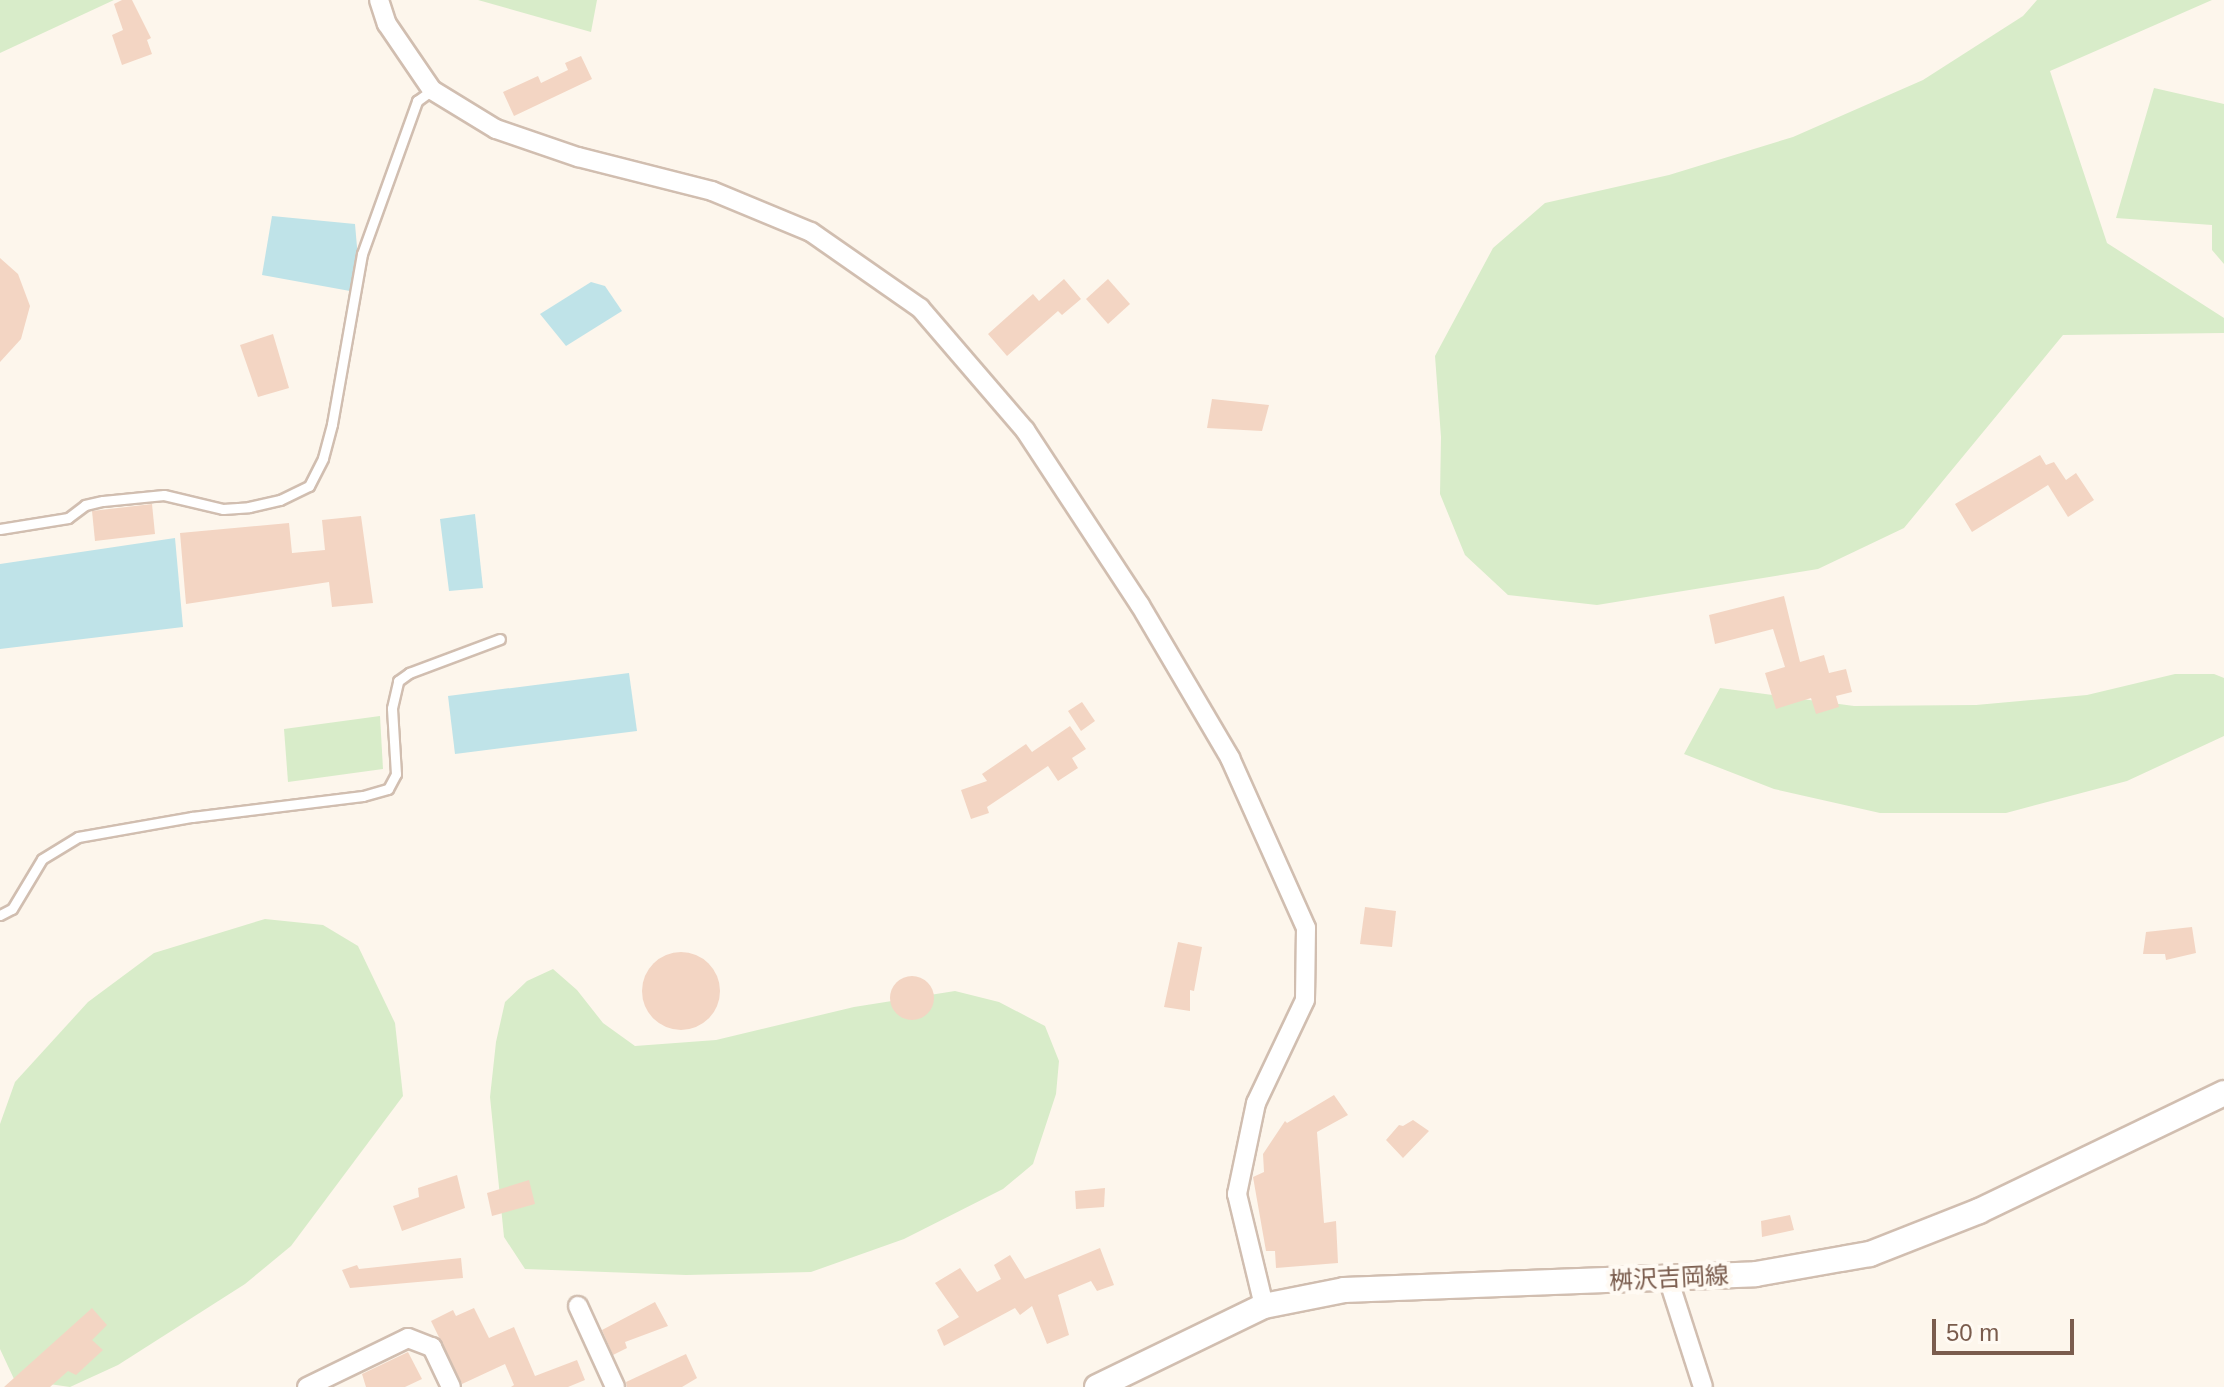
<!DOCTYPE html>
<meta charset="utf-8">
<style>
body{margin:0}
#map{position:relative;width:2224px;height:1387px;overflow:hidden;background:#fdf6ec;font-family:Arial,"Noto Sans JP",sans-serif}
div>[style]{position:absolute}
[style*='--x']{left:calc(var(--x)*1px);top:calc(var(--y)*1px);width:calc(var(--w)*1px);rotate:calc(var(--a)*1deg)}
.green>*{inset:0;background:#d8ecc9}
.water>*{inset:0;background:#bfe3e8}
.building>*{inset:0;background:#f3d5c3}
.round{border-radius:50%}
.roads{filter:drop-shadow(2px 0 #d1beb0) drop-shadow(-2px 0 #d1beb0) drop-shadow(0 2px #d1beb0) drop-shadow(0 -2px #d1beb0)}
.service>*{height:9px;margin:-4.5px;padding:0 4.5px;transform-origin:4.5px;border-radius:4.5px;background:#fff}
.minor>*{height:18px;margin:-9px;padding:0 9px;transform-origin:9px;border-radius:9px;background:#fff}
.secondary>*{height:24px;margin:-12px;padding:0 12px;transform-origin:12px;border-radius:12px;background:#fff}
span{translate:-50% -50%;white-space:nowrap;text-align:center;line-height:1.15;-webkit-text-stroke:8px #fffaf3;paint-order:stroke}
.street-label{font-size:24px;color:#7a5c4d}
.scale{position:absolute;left:1932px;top:1319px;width:142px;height:36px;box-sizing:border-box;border:4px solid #7a5c4d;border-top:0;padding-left:10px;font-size:24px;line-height:28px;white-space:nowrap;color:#7a5c4d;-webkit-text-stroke:6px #fffaf3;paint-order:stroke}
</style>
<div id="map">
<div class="green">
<i style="clip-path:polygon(0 0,114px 0,0 53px)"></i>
<i style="clip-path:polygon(478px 0,597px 0,591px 32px)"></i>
<i style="clip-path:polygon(2037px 0,2212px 0,2050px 71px,2107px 243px,2224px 318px,2224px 333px,2063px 335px,1904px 528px,1818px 569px,1597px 605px,1508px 595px,1465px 555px,1440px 494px,1441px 437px,1435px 356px,1493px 248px,1545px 203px,1669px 175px,1793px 137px,1923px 80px,2023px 16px)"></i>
<i style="clip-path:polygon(2154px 88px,2224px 104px,2224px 264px,2212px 250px,2212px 225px,2116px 218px)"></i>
<i style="clip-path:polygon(2175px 674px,2214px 674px,2224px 678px,2224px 736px,2127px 781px,2006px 813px,1880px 813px,1774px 789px,1684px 754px,1720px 688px,1854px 706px,1976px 705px,2087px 695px)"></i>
<i style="clip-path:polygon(380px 716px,383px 769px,288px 782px,284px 729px)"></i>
<i style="clip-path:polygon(265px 919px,323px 925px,358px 946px,395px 1023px,403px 1096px,291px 1246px,245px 1284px,118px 1365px,70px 1387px,14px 1379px,0 1349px,0 1124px,15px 1082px,88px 1002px,154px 953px)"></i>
<i style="clip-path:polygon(553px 969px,577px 990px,603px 1023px,635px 1046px,716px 1040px,854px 1007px,955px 991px,999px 1002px,1045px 1026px,1059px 1061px,1056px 1094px,1033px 1164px,1003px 1189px,904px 1239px,811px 1272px,686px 1275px,525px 1269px,504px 1237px,490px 1097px,496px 1042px,505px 1002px,527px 981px)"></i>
</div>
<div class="water">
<i style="clip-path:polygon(272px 216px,355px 224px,361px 293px,262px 275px)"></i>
<i style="clip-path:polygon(591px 282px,605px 286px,622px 311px,566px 346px,540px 314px)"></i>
<i style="clip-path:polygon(475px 514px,483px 588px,449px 591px,440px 519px)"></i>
<i style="clip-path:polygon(175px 538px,183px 627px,0 649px,0 564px)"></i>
<i style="clip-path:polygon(629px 673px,637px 731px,455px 754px,448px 696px)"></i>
</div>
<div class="building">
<i style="clip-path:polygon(122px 0,132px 0,151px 38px,147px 40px,152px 54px,122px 65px,112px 35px,123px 30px,114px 4px)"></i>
<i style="clip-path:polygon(581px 56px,592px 79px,514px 116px,503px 92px,538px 76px,541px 83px,568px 70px,565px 63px)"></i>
<i style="clip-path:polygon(0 258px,18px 274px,30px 306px,21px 339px,0 362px)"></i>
<i style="clip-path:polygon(1064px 279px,1081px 299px,1062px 315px,1058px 311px,1007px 356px,988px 334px,1033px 294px,1039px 301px)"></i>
<i style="clip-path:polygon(1108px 279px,1130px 304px,1108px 324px,1086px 299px)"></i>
<i style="clip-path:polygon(273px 334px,289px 388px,258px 397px,240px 345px)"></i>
<i style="clip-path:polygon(1212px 399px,1269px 405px,1262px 431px,1207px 428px)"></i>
<i style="clip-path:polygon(2040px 455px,2046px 465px,2054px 462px,2066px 480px,2076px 473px,2094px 500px,2068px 517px,2048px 485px,1972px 532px,1955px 504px)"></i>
<i style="clip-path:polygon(152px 504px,155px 534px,95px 541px,92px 511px)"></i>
<i style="clip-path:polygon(361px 516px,373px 603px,332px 607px,329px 582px,186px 604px,180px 533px,289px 523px,292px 553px,325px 550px,322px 520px)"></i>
<i style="clip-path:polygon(1784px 596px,1800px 662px,1824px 655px,1829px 673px,1846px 669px,1852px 692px,1836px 696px,1839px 707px,1816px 714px,1811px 698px,1776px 709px,1765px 673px,1785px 667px,1773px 629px,1715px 644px,1709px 615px)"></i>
<i style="clip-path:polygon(1082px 702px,1095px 721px,1081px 731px,1068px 711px)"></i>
<i style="clip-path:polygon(1070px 726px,1086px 749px,1072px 758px,1078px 768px,1058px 781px,1048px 766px,987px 807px,989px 813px,971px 819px,961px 790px,987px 781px,982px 774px,1026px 744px,1032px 752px)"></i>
<i style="clip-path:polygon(1365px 907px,1396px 911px,1392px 947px,1360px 944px)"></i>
<i style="clip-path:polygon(2192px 927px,2196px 953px,2166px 960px,2165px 954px,2143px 954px,2146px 932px)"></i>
<i style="clip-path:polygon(1178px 942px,1202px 947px,1194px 991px,1190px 990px,1190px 1011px,1164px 1007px)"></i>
<i class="round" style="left:642px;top:952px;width:78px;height:78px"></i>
<i class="round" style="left:890px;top:976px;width:44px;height:44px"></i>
<i style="clip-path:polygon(1334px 1095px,1348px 1115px,1317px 1132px,1324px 1223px,1336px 1221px,1338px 1263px,1276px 1268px,1275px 1251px,1266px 1251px,1253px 1177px,1264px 1172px,1263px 1154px,1285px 1121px,1287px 1123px)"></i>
<i style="clip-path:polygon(1413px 1120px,1429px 1131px,1403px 1158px,1386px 1140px,1399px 1125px,1403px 1126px)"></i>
<i style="clip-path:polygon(457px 1175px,465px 1208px,402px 1231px,393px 1206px,419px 1197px,418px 1188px)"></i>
<i style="clip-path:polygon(529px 1180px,535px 1204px,492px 1216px,487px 1193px)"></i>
<i style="clip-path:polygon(1105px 1188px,1104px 1207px,1076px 1209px,1075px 1191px)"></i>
<i style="clip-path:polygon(1790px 1215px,1794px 1230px,1762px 1237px,1761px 1221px)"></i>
<i style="clip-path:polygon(1100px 1248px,1114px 1285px,1097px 1291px,1091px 1281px,1058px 1295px,1069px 1335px,1047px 1344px,1032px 1306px,1020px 1315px,1015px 1308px,944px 1346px,937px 1330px,959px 1317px,935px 1283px,960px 1268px,977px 1292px,1001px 1279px,994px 1265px,1010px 1255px,1025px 1279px)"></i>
<i style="clip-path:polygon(461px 1258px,463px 1278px,350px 1288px,342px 1270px,357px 1265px,359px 1269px)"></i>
<i style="clip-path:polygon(655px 1302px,668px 1326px,625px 1342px,627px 1348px,613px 1355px,602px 1330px)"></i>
<i style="clip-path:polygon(92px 1308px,107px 1325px,92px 1340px,103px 1350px,76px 1375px,68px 1371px,50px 1387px,4px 1387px)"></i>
<i style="clip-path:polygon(474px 1308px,489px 1338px,514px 1327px,535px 1376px,577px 1360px,585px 1380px,568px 1387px,511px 1387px,514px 1385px,505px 1364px,462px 1384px,431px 1321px,453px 1310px,456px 1316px)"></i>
<i style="clip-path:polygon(408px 1352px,422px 1379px,405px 1387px,366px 1387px,362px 1374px)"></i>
<i style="clip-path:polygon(686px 1354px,697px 1378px,682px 1387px,627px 1387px,626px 1382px)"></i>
</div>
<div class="roads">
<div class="service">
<i style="--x:0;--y:529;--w:69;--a:-9.2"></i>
<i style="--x:68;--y:518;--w:21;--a:-37"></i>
<i style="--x:85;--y:505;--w:18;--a:-13"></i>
<i style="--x:103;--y:501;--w:61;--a:-5.6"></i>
<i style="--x:164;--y:495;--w:61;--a:13.3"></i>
<i style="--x:223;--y:509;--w:26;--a:-4"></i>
<i style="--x:249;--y:507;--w:32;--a:-13"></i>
<i style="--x:280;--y:500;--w:32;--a:-26"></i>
<i style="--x:309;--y:486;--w:31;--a:-63"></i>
<i style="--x:323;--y:458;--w:35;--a:-75"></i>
<i style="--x:332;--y:424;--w:173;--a:-80"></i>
<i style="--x:362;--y:254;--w:163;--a:-70.2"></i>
<i style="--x:417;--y:101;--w:19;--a:-36"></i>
<i style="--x:0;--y:915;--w:13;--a:-27"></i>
<i style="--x:12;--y:909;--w:58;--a:-59"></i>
<i style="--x:42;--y:859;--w:42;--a:-31.4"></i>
<i style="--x:78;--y:837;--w:116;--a:-10"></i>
<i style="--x:192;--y:817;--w:172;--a:-7"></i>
<i style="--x:363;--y:796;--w:26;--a:-16"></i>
<i style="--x:388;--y:789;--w:17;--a:-62"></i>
<i style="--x:396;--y:774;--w:66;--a:-93.5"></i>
<i style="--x:392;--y:708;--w:28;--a:-77"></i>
<i style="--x:398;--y:681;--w:14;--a:-36"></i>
<i style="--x:409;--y:673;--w:97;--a:-20.5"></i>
</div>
<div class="minor">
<i style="--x:379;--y:0;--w:25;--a:72"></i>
<i style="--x:387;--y:24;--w:80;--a:55.7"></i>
<i style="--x:432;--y:90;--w:75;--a:31.4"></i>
<i style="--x:496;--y:129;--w:87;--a:18.9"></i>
<i style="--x:578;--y:157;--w:138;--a:14.2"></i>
<i style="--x:712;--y:191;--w:107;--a:22.5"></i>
<i style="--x:811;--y:232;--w:133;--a:34.9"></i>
<i style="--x:920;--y:308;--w:161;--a:49.3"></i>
<i style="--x:1025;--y:430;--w:209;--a:56.7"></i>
<i style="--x:1140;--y:605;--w:178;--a:59.5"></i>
<i style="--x:1230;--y:758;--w:186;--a:65.9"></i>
<i style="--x:1306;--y:928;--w:72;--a:90.8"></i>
<i style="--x:1305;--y:1000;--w:114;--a:115.4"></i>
<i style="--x:1256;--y:1103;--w:93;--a:101.8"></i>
<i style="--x:1237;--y:1194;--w:115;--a:76.4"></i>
<i style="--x:1668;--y:1278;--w:114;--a:72.2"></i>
<i style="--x:578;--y:1306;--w:89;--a:65.4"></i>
<i style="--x:307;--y:1387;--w:112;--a:-25.9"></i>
<i style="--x:408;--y:1338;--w:26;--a:21"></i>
<i style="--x:432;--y:1347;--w:44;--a:64.6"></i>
</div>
<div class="secondary">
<i style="--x:1097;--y:1387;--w:186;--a:-25.9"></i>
<i style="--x:1264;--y:1306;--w:82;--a:-11.3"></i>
<i style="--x:1344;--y:1290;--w:412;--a:-2.2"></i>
<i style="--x:1756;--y:1274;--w:116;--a:-10"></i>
<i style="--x:1870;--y:1254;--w:117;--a:-21.5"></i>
<i style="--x:1979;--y:1211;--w:272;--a:-25.7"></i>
</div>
</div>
<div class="street-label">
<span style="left:1669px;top:1278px;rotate:-3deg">桝沢吉岡線</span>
</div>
<div class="scale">50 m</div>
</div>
